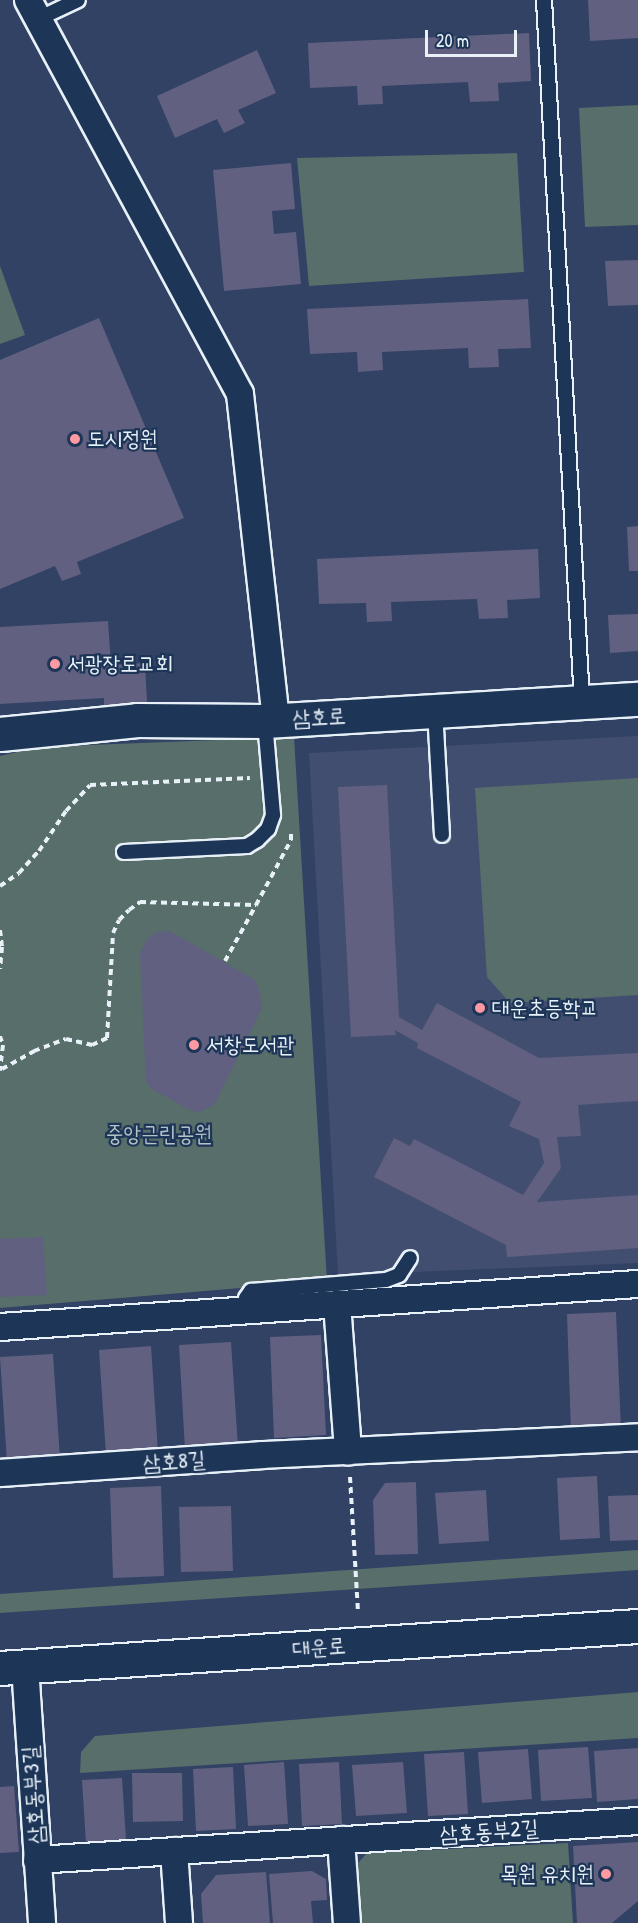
<!DOCTYPE html>
<meta charset="utf-8">
<style>
body{margin:0}
#map{position:relative;width:638px;height:1923px;overflow:hidden;background:#314264;font-family:"Patrick Hand","Poor Story",sans-serif}
div>[style]{position:absolute}
[style*='--x']{left:calc(var(--x)*1px);top:calc(var(--y)*1px);width:calc(var(--w)*1px);rotate:calc(var(--a)*1deg)}
.built>*{inset:0;background:#424e70}
.green>*{inset:0;background:#576e6a}
.building>*{inset:0;background:#616081}
.path>*{height:4px;margin-top:-2px;transform-origin:0;background:repeating-linear-gradient(90deg,#e8f1f8 0 6px,transparent 0 10.5px)}
.roads{filter:drop-shadow(2px 0 #e8f1f8) drop-shadow(-2px 0 #e8f1f8) drop-shadow(0 2px #e8f1f8) drop-shadow(0 -2px #e8f1f8)}
.lane>*{height:14px;margin:-7px;padding:0 7px;transform-origin:7px;border-radius:7px;background:#1d3557}
.street>*{height:26px;margin:-13px;padding:0 13px;transform-origin:13px;border-radius:13px;background:#1d3557}
.secondary>*{height:33px;margin:-16.5px;padding:0 16.5px;transform-origin:16.5px;border-radius:16.5px;background:#1d3557}
.dots>*{width:16px;height:16px;translate:-50% -50%;box-sizing:border-box;border:3px solid #1d3557;border-radius:50%}
span{translate:-50% -50%;white-space:nowrap;text-align:center;line-height:1.15;-webkit-text-stroke:4.5px #1d3557;paint-order:stroke}
.poi-label{font-size:22px;color:#e8f1f8}
.left{translate:0 -50%;text-align:left}
.right{translate:-100% -50%;text-align:right}
.street-label{font-size:22px;color:#e8f1f8}
.park-label{font-size:22px;color:#b5c3c6}
.scale{position:absolute;left:425px;top:30px;width:92px;height:27px;box-sizing:border-box;border:3px solid #e8f1f8;border-top:0;padding-left:8px;font-size:18px;line-height:21px;white-space:nowrap;color:#e8f1f8;-webkit-text-stroke:4px #1d3557;paint-order:stroke}
</style>
<div id="map">
<div class="built">
<i style="clip-path:polygon(638px 736px,638px 1263px,338px 1275px,309px 753px)"></i>
</div>
<div class="green">
<i style="clip-path:polygon(638px 105px,638px 225px,585px 227px,579px 108px)"></i>
<i style="clip-path:polygon(517px 153px,524px 272px,309px 286px,297px 158px)"></i>
<i style="clip-path:polygon(0 266px,25px 335px,0 344px)"></i>
<i style="clip-path:polygon(294px 737px,327px 1281px,0 1308px,0 756px,39px 747px)"></i>
<i style="clip-path:polygon(638px 778px,638px 995px,510px 1003px,487px 977px,475px 788px)"></i>
<i style="clip-path:polygon(638px 1550px,638px 1570px,0 1613px,0 1594px)"></i>
<i style="clip-path:polygon(638px 1692px,638px 1738px,80px 1773px,81px 1752px,95px 1736px)"></i>
<i style="clip-path:polygon(568px 1843px,573px 1923px,351px 1923px,349px 1873px,367px 1853px)"></i>
</div>
<div class="building">
<i style="clip-path:polygon(588px 0,638px 0,638px 38px,590px 41px)"></i>
<i style="clip-path:polygon(529px 33px,531px 81px,498px 83px,499px 101px,470px 102px,468px 82px,382px 86px,383px 104px,358px 105px,357px 86px,310px 88px,308px 43px)"></i>
<i style="clip-path:polygon(257px 50px,276px 93px,238px 110px,245px 123px,224px 133px,217px 119px,175px 138px,157px 96px)"></i>
<i style="clip-path:polygon(291px 163px,295px 209px,272px 211px,274px 234px,296px 232px,301px 284px,224px 291px,213px 170px)"></i>
<i style="clip-path:polygon(638px 260px,638px 305px,608px 306px,605px 261px)"></i>
<i style="clip-path:polygon(528px 299px,531px 348px,498px 349px,499px 367px,469px 368px,468px 348px,382px 352px,383px 370px,358px 372px,357px 352px,310px 354px,307px 309px)"></i>
<i style="clip-path:polygon(99px 318px,184px 518px,77px 562px,81px 574px,62px 581px,55px 566px,0 589px,0 360px)"></i>
<i style="clip-path:polygon(638px 526px,638px 571px,629px 571px,627px 527px)"></i>
<i style="clip-path:polygon(538px 549px,540px 598px,507px 600px,508px 618px,479px 619px,477px 599px,391px 602px,392px 621px,367px 622px,366px 603px,319px 604px,317px 559px)"></i>
<i style="clip-path:polygon(638px 614px,638px 651px,610px 653px,608px 615px)"></i>
<i style="clip-path:polygon(108px 621px,111px 665px,145px 663px,147px 703px,104px 706px,104px 698px,0 704px,0 627px)"></i>
<i style="clip-path:polygon(387px 785px,399px 1017px,422px 1030px,437px 1003px,539px 1058px,638px 1053px,638px 1101px,578px 1105px,581px 1136px,557px 1137px,561px 1168px,537px 1202px,638px 1195px,638px 1248px,507px 1257px,506px 1245px,374px 1177px,394px 1138px,410px 1146px,414px 1139px,523px 1195px,544px 1163px,539px 1139px,509px 1126px,521px 1102px,417px 1048px,418px 1043px,395px 1030px,396px 1035px,351px 1037px,338px 787px)"></i>
<i style="clip-path:polygon(170px 931px,255px 980px,260px 994px,262px 1008px,214px 1105px,199px 1112px,192px 1111px,150px 1088px,146px 1081px,140px 954px,147px 939px,157px 932px)"></i>
<i style="clip-path:polygon(43px 1237px,47px 1295px,0 1297px,0 1239px)"></i>
<i style="clip-path:polygon(616px 1312px,621px 1430px,571px 1432px,567px 1314px)"></i>
<i style="clip-path:polygon(321px 1335px,326px 1435px,274px 1438px,270px 1337px)"></i>
<i style="clip-path:polygon(231px 1342px,238px 1447px,185px 1450px,179px 1345px)"></i>
<i style="clip-path:polygon(151px 1346px,158px 1452px,106px 1455px,99px 1350px)"></i>
<i style="clip-path:polygon(53px 1354px,60px 1459px,7px 1462px,0 1357px)"></i>
<i style="clip-path:polygon(597px 1476px,600px 1538px,560px 1540px,557px 1478px)"></i>
<i style="clip-path:polygon(416px 1482px,418px 1554px,375px 1555px,373px 1500px,385px 1483px)"></i>
<i style="clip-path:polygon(161px 1486px,164px 1576px,113px 1578px,110px 1488px)"></i>
<i style="clip-path:polygon(486px 1490px,489px 1541px,439px 1544px,435px 1493px)"></i>
<i style="clip-path:polygon(638px 1495px,638px 1540px,610px 1541px,608px 1496px)"></i>
<i style="clip-path:polygon(231px 1506px,233px 1571px,181px 1572px,179px 1507px)"></i>
<i style="clip-path:polygon(588px 1747px,592px 1798px,541px 1801px,538px 1750px)"></i>
<i style="clip-path:polygon(638px 1748px,638px 1799px,597px 1802px,594px 1751px)"></i>
<i style="clip-path:polygon(528px 1749px,532px 1799px,482px 1803px,478px 1752px)"></i>
<i style="clip-path:polygon(464px 1752px,468px 1814px,428px 1816px,424px 1754px)"></i>
<i style="clip-path:polygon(284px 1762px,288px 1824px,248px 1826px,244px 1765px)"></i>
<i style="clip-path:polygon(339px 1762px,342px 1824px,302px 1826px,299px 1764px)"></i>
<i style="clip-path:polygon(403px 1762px,407px 1813px,356px 1816px,352px 1765px)"></i>
<i style="clip-path:polygon(233px 1767px,236px 1829px,196px 1831px,193px 1769px)"></i>
<i style="clip-path:polygon(132px 1773px,182px 1773px,183px 1821px,133px 1822px)"></i>
<i style="clip-path:polygon(122px 1778px,126px 1840px,86px 1843px,82px 1780px)"></i>
<i style="clip-path:polygon(14px 1786px,19px 1852px,0 1853px,0 1787px)"></i>
<i style="clip-path:polygon(638px 1842px,638px 1901px,612px 1923px,577px 1923px,573px 1846px)"></i>
<i style="clip-path:polygon(312px 1871px,326px 1879px,327px 1900px,311px 1901px,313px 1923px,273px 1923px,269px 1874px)"></i>
<i style="clip-path:polygon(266px 1872px,270px 1923px,203px 1923px,201px 1894px,216px 1875px)"></i>
</div>
<div class="path">
<i style="--x:0;--y:886;--w:23;--a:-34"></i>
<i style="--x:19;--y:873;--w:30;--a:-48"></i>
<i style="--x:39;--y:851;--w:48;--a:-56"></i>
<i style="--x:66;--y:811;--w:35;--a:-47"></i>
<i style="--x:90;--y:785;--w:160;--a:-2.5"></i>
<i style="--x:0;--y:930;--w:17;--a:83"></i>
<i style="--x:2;--y:947;--w:22;--a:95"></i>
<i style="--x:225;--y:961;--w:64;--a:-61"></i>
<i style="--x:0;--y:1036;--w:9;--a:72"></i>
<i style="--x:3;--y:1045;--w:26;--a:97"></i>
<i style="--x:2;--y:1069;--w:37;--a:-29"></i>
<i style="--x:34;--y:1051;--w:34;--a:-21"></i>
<i style="--x:66;--y:1039;--w:27;--a:13"></i>
<i style="--x:92;--y:1045;--w:17;--a:-25"></i>
<i style="--x:107;--y:1038;--w:105;--a:-86.7"></i>
<i style="--x:113;--y:933;--w:14;--a:-65"></i>
<i style="--x:119;--y:920;--w:14;--a:-45"></i>
<i style="--x:129;--y:910;--w:14;--a:-36"></i>
<i style="--x:140;--y:902;--w:116;--a:1.5"></i>
<i style="--x:256;--y:905;--w:74;--a:-61.7"></i>
<i style="--x:291;--y:840;--w:6;--a:-90"></i>
<i style="--x:350;--y:1477;--w:136;--a:86.6"></i>
</div>
<div class="roads">
<div class="lane">
<i style="--x:544;--y:0;--w:703;--a:86.9"></i>
<i style="--x:38;--y:19;--w:44;--a:-25.4"></i>
<i style="--x:435;--y:710;--w:125;--a:86.8"></i>
<i style="--x:124;--y:852;--w:123;--a:-2.8"></i>
<i style="--x:247;--y:846;--w:12;--a:-31"></i>
<i style="--x:257;--y:840;--w:16;--a:-45"></i>
<i style="--x:268;--y:829;--w:15;--a:-70"></i>
<i style="--x:273;--y:815;--w:94;--a:-94.9"></i>
<i style="--x:248;--y:1310;--w:12;--a:-99"></i>
<i style="--x:246;--y:1298;--w:9;--a:-54"></i>
<i style="--x:251;--y:1291;--w:135;--a:-4.7"></i>
<i style="--x:386;--y:1280;--w:14;--a:-21"></i>
<i style="--x:399;--y:1275;--w:20;--a:-57"></i>
</div>
<div class="street">
<i style="--x:28;--y:0;--w:447;--a:61.7"></i>
<i style="--x:240;--y:394;--w:327;--a:83.7"></i>
<i style="--x:337;--y:1304;--w:148;--a:85.7"></i>
<i style="--x:0;--y:1327;--w:639;--a:-3.86"></i>
<i style="--x:0;--y:1473;--w:263;--a:-3.9"></i>
<i style="--x:262;--y:1455;--w:376;--a:-2.7"></i>
<i style="--x:25;--y:1666;--w:258;--a:86.2"></i>
<i style="--x:341;--y:1840;--w:83;--a:85.9"></i>
<i style="--x:174;--y:1851;--w:72;--a:86"></i>
<i style="--x:37;--y:1860;--w:602;--a:-3.71"></i>
</div>
<div class="secondary">
<i style="--x:0;--y:734;--w:138;--a:-5.8"></i>
<i style="--x:137;--y:720;--w:128;--a:0.4"></i>
<i style="--x:265;--y:721;--w:374;--a:-3.4"></i>
<i style="--x:0;--y:1668;--w:639;--a:-3.77"></i>
</div>
</div>
<div class="dots">
<i style="left:75px;top:439px;background:#ff9aa2"></i>
<i style="left:55px;top:664px;background:#ff9aa2"></i>
<i style="left:480px;top:1008px;background:#ff9aa2"></i>
<i style="left:194px;top:1045px;background:#ff9aa2"></i>
<i style="left:606px;top:1874px;background:#ff9aa2"></i>
</div>
<div class="poi-label">
<span class="left" style="left:87px;top:439px">도시정원</span>
<span class="left" style="left:67px;top:664px">서광장로교회</span>
<span class="left" style="left:492px;top:1008px">대운초등학교</span>
<span class="left" style="left:206px;top:1045px">서창도서관</span>
<span class="right" style="left:594px;top:1874px">목원 유치원</span>
</div>
<div class="street-label">
<span style="left:319px;top:717px;rotate:-3deg">삼호로</span>
<span style="left:174px;top:1461px;rotate:-4deg">삼호8길</span>
<span style="left:319px;top:1647px;rotate:-4deg">대운로</span>
<span style="left:33px;top:1795px;rotate:-94deg">삼호동부3길</span>
<span style="left:489px;top:1831px;rotate:-4deg">삼호동부2길</span>
</div>
<div class="park-label">
<span style="left:159px;top:1134px">중앙근린공원</span>
</div>
<div class="scale">20 m</div>
</div>
